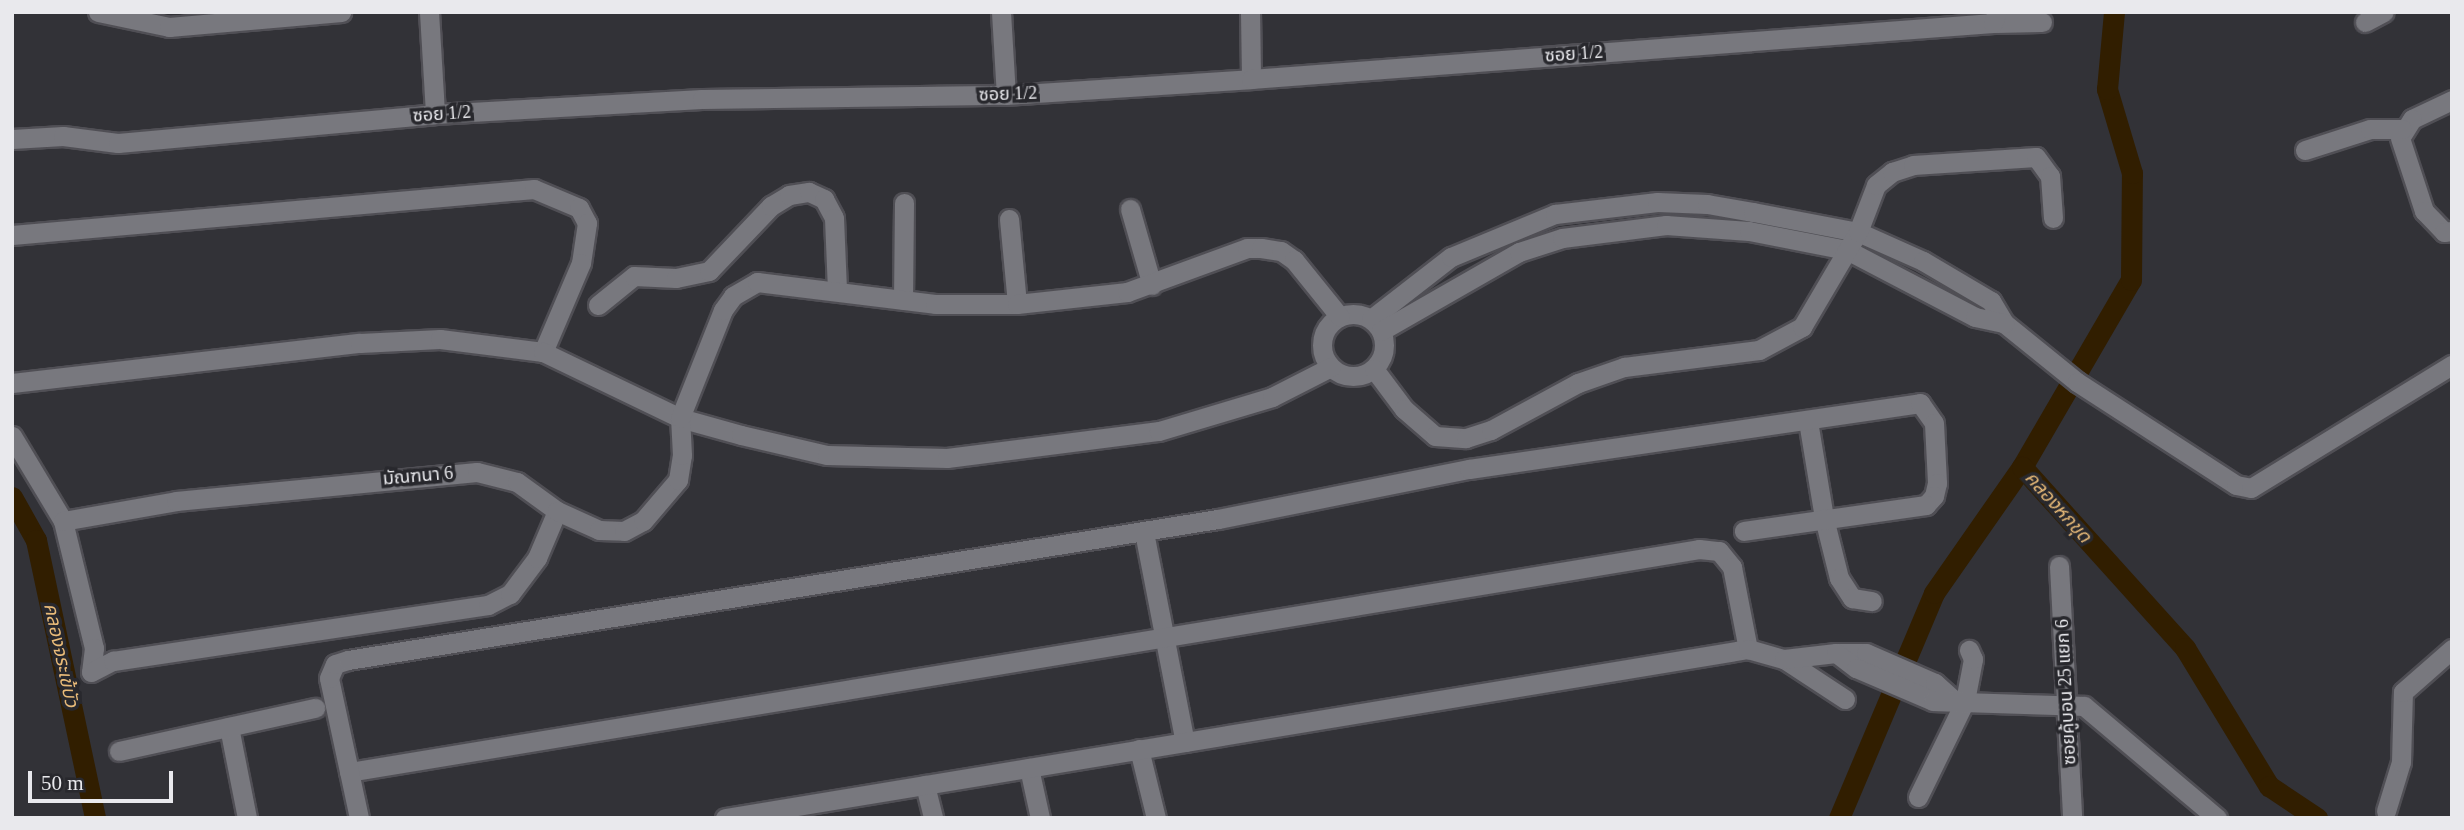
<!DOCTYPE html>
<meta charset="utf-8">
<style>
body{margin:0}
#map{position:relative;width:2464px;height:830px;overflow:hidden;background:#323237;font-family:"Times New Roman","Noto Sans Thai",serif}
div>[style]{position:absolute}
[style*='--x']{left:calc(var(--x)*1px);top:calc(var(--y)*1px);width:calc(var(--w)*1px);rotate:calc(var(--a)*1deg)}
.canal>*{height:21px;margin:-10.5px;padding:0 10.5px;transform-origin:10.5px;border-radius:10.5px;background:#311e00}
.roads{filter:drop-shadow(2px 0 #504f55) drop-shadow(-2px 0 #504f55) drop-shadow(0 2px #504f55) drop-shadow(0 -2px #504f55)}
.minor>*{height:19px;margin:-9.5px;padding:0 9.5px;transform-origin:9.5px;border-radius:9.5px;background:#78787e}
.minor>.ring{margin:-9.5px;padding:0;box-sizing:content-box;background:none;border:19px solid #78787e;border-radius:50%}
span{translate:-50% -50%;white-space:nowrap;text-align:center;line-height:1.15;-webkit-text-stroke:7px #28282d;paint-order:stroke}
.street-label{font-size:18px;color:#e9e9ed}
.water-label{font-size:19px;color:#e9bb79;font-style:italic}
.frame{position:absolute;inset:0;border:14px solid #e9e9ed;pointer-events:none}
.scale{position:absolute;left:28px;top:771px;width:145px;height:32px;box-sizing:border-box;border:4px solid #e9e9ed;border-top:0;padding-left:9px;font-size:21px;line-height:24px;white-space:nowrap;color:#e9e9ed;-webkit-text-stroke:5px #28282d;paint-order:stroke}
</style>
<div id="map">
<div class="canal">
<i style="--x:2022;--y:467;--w:216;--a:-59.8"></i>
<i style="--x:2131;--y:280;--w:107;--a:-89.5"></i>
<i style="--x:2132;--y:173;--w:88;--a:-106.6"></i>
<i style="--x:2107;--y:89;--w:77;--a:-84.8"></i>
<i style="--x:12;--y:497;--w:49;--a:60.8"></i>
<i style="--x:36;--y:540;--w:284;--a:78"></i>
<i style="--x:1839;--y:818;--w:244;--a:-67.1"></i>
<i style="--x:1934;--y:593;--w:154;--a:-55.1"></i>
<i style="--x:2022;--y:467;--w:244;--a:48"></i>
<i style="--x:2185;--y:648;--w:162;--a:58.7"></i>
<i style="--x:2269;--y:786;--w:58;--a:33.7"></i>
</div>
<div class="roads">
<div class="minor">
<i style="--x:98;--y:12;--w:73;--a:11.9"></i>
<i style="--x:169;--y:27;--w:173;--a:-5"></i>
<i style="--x:429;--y:12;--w:102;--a:86.6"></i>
<i style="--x:1001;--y:12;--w:83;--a:86.6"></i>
<i style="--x:1250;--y:12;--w:67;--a:89.1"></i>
<i style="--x:2365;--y:22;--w:21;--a:-28"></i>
<i style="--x:1993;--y:23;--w:49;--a:-1.2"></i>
<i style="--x:2452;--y:100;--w:44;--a:154.6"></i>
<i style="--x:2412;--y:119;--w:22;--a:122"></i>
<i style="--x:2400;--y:138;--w:77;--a:71.8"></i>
<i style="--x:2424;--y:211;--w:29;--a:46"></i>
<i style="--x:2444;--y:232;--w:8;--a:-7"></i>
<i style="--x:12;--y:139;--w:51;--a:-3.4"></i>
<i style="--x:63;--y:136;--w:55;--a:7.3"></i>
<i style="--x:118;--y:143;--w:318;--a:-5.2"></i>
<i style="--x:435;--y:114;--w:267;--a:-3.2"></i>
<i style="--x:702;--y:99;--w:304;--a:-0.8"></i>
<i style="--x:1006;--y:95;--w:246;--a:-3.7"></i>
<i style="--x:1251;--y:79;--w:744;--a:-4.32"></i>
<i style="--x:1993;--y:23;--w:12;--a:-70"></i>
<i style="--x:2305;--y:150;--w:68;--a:-17.9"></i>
<i style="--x:2370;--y:129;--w:32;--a:0"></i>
<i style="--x:1130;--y:209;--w:79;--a:73.9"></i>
<i style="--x:1009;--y:219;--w:85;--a:84.6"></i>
<i style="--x:12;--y:235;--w:524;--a:-5.04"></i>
<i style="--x:534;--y:189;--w:49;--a:22.9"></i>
<i style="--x:579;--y:208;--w:17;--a:62"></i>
<i style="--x:587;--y:223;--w:40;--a:98.5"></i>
<i style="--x:581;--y:263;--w:97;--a:113.1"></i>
<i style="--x:903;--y:300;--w:97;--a:-89.4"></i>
<i style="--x:598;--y:305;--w:46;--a:-38.9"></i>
<i style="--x:634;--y:276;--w:42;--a:2.7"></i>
<i style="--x:676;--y:278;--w:34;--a:-12"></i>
<i style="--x:709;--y:271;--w:90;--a:-46.4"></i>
<i style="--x:771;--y:206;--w:21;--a:-31"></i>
<i style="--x:789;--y:195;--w:20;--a:-9"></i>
<i style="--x:809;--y:192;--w:17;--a:25"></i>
<i style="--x:824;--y:199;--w:21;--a:62"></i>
<i style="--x:834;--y:218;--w:73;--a:87.6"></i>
<i class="ring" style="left:1322px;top:314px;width:43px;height:43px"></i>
<i style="--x:1371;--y:319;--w:101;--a:-37.8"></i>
<i style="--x:1451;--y:257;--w:113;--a:-22.5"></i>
<i style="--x:1555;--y:214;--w:103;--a:-6.7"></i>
<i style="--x:1657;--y:202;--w:50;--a:2.3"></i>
<i style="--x:1707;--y:204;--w:47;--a:9.9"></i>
<i style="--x:1753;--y:212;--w:107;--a:10.8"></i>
<i style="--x:1858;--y:232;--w:71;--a:24"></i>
<i style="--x:1923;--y:261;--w:79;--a:30.5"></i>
<i style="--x:1991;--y:301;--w:26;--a:59"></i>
<i style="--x:2004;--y:323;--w:94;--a:38.9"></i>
<i style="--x:2077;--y:382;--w:189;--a:32.9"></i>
<i style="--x:2236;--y:485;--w:15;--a:11"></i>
<i style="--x:2251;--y:488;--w:236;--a:-31.5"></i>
<i style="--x:1381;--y:331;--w:159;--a:-29.8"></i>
<i style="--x:1519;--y:252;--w:45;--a:-18"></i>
<i style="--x:1562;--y:238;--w:105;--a:-7.1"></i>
<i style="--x:1666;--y:225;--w:83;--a:4.1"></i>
<i style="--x:1749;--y:231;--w:100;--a:11"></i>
<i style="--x:1847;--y:250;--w:144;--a:27.6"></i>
<i style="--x:1975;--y:317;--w:30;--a:12"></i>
<i style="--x:1374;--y:369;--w:50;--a:53.1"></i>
<i style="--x:1404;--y:409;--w:41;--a:41.1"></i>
<i style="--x:1435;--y:436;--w:31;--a:4"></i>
<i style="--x:1466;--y:438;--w:26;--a:-18"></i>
<i style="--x:1491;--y:430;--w:99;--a:-28.4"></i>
<i style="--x:1578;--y:383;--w:49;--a:-19.2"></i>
<i style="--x:1624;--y:367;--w:136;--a:-7.2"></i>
<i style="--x:1759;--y:350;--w:49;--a:-28.1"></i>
<i style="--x:1802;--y:327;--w:110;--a:-59.5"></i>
<i style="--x:1858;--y:232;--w:50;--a:-69"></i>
<i style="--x:1876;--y:185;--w:21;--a:-39"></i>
<i style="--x:1892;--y:172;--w:22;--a:-18"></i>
<i style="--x:1913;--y:165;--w:123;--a:-3.7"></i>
<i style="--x:2036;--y:157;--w:24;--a:54"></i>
<i style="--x:2050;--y:176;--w:42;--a:85.9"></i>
<i style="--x:12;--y:383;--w:350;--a:-6.6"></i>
<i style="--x:360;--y:343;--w:80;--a:-2.9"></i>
<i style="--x:440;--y:339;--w:104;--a:7.2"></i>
<i style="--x:543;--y:352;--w:152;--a:25.7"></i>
<i style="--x:680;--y:418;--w:63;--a:15.6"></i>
<i style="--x:741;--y:435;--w:88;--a:13.1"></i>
<i style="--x:827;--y:455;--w:120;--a:1.4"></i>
<i style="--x:947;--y:458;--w:214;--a:-7.3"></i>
<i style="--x:1159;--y:431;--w:118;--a:-16.7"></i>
<i style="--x:1272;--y:397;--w:66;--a:-27"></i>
<i style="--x:1808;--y:421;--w:98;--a:80.6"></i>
<i style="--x:1824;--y:518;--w:62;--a:76"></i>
<i style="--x:1839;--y:578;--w:24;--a:57"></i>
<i style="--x:1852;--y:598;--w:20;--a:9"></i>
<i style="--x:12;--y:436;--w:99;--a:59"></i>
<i style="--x:63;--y:521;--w:131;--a:76.3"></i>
<i style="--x:94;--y:648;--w:24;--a:97"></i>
<i style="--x:91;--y:672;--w:25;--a:-27"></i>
<i style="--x:113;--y:661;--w:379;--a:-8.5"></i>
<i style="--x:488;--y:605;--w:25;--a:-27"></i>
<i style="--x:510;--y:594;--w:45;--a:-53.1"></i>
<i style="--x:537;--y:558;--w:51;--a:-66.9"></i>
<i style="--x:63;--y:521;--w:115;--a:-10"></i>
<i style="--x:176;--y:501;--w:302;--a:-5.5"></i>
<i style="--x:477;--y:472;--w:41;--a:14"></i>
<i style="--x:517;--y:482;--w:49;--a:35.9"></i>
<i style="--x:557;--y:511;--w:46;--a:24.3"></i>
<i style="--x:599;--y:530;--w:25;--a:2"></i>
<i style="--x:624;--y:531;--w:21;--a:-28"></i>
<i style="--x:643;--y:521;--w:54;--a:-49.5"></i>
<i style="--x:678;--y:480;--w:25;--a:-81"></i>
<i style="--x:682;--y:455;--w:37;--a:-93"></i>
<i style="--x:680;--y:418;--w:116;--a:-68.3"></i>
<i style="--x:723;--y:310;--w:17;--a:-54"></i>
<i style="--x:733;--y:296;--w:28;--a:-30"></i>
<i style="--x:757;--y:282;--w:179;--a:7"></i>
<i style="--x:935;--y:304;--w:82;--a:0"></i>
<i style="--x:1017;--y:304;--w:111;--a:-6.2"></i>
<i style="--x:1127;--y:292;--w:128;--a:-20.1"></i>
<i style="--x:1247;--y:248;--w:14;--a:0"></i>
<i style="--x:1261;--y:248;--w:20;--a:9"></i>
<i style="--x:1281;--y:251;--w:16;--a:35"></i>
<i style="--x:1294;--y:260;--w:73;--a:51.1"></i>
<i style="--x:1144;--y:532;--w:214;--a:79"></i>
<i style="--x:2059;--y:566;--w:252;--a:87"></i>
<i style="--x:1836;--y:653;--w:30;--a:0"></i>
<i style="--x:1866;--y:653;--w:75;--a:23.5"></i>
<i style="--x:1935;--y:683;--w:28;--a:42"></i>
<i style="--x:1784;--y:659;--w:73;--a:33.3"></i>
<i style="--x:229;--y:727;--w:93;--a:78.8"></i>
<i style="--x:1139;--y:749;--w:71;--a:76.2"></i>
<i style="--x:119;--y:751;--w:201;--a:-12.4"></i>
<i style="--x:1029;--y:768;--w:51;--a:77.6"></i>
<i style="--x:349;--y:772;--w:1368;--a:-9.38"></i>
<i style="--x:1699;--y:549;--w:20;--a:6"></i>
<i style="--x:1719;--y:551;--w:21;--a:51"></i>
<i style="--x:1732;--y:567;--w:84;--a:79"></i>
<i style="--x:925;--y:785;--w:34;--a:76"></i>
<i style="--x:1918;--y:797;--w:107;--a:-63.9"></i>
<i style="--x:1965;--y:701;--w:43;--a:-79.2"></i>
<i style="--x:1973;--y:659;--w:10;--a:-114"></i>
<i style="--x:2386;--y:811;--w:51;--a:-73"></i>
<i style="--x:2401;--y:762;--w:70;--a:-88.4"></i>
<i style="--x:2403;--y:692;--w:65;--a:-41.3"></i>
<i style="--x:359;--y:818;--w:143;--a:-102.1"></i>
<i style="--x:329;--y:678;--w:15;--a:-67"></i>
<i style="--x:335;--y:664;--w:14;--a:-17"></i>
<i style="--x:348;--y:660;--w:881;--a:-9.21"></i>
<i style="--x:1218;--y:519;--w:256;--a:-11.3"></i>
<i style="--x:1469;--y:469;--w:456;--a:-8.3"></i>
<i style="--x:1920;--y:403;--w:24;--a:55"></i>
<i style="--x:1934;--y:423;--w:60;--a:87.1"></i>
<i style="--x:1937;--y:483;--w:13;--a:103"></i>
<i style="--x:1934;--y:496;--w:12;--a:132"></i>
<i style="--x:1926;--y:505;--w:184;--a:171.9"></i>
<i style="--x:725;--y:818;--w:1037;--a:-9.38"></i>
<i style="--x:1748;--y:649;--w:37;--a:16"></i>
<i style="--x:1784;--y:659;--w:52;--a:-6.6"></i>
<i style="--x:1836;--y:653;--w:25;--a:37"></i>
<i style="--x:1856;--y:668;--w:84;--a:23.2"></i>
<i style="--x:1933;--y:701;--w:151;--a:1.9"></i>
<i style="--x:2084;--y:706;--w:174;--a:40.1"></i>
</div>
</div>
<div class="street-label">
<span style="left:1574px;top:54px;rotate:-4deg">ซอย 1/2</span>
<span style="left:1008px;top:94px;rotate:-2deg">ซอย 1/2</span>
<span style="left:442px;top:114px;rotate:-4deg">ซอย 1/2</span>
<span style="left:418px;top:476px;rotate:-5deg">มัณฑนา 6</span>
<span style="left:2066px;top:692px;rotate:-93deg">ซอยคู้บอน 25 แยก 6</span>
</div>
<div class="water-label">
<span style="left:2058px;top:507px;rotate:48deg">คลองหกขุด</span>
<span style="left:61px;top:655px;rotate:78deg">คลองจระเข้บัว</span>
</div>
<div class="frame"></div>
<div class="scale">50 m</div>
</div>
